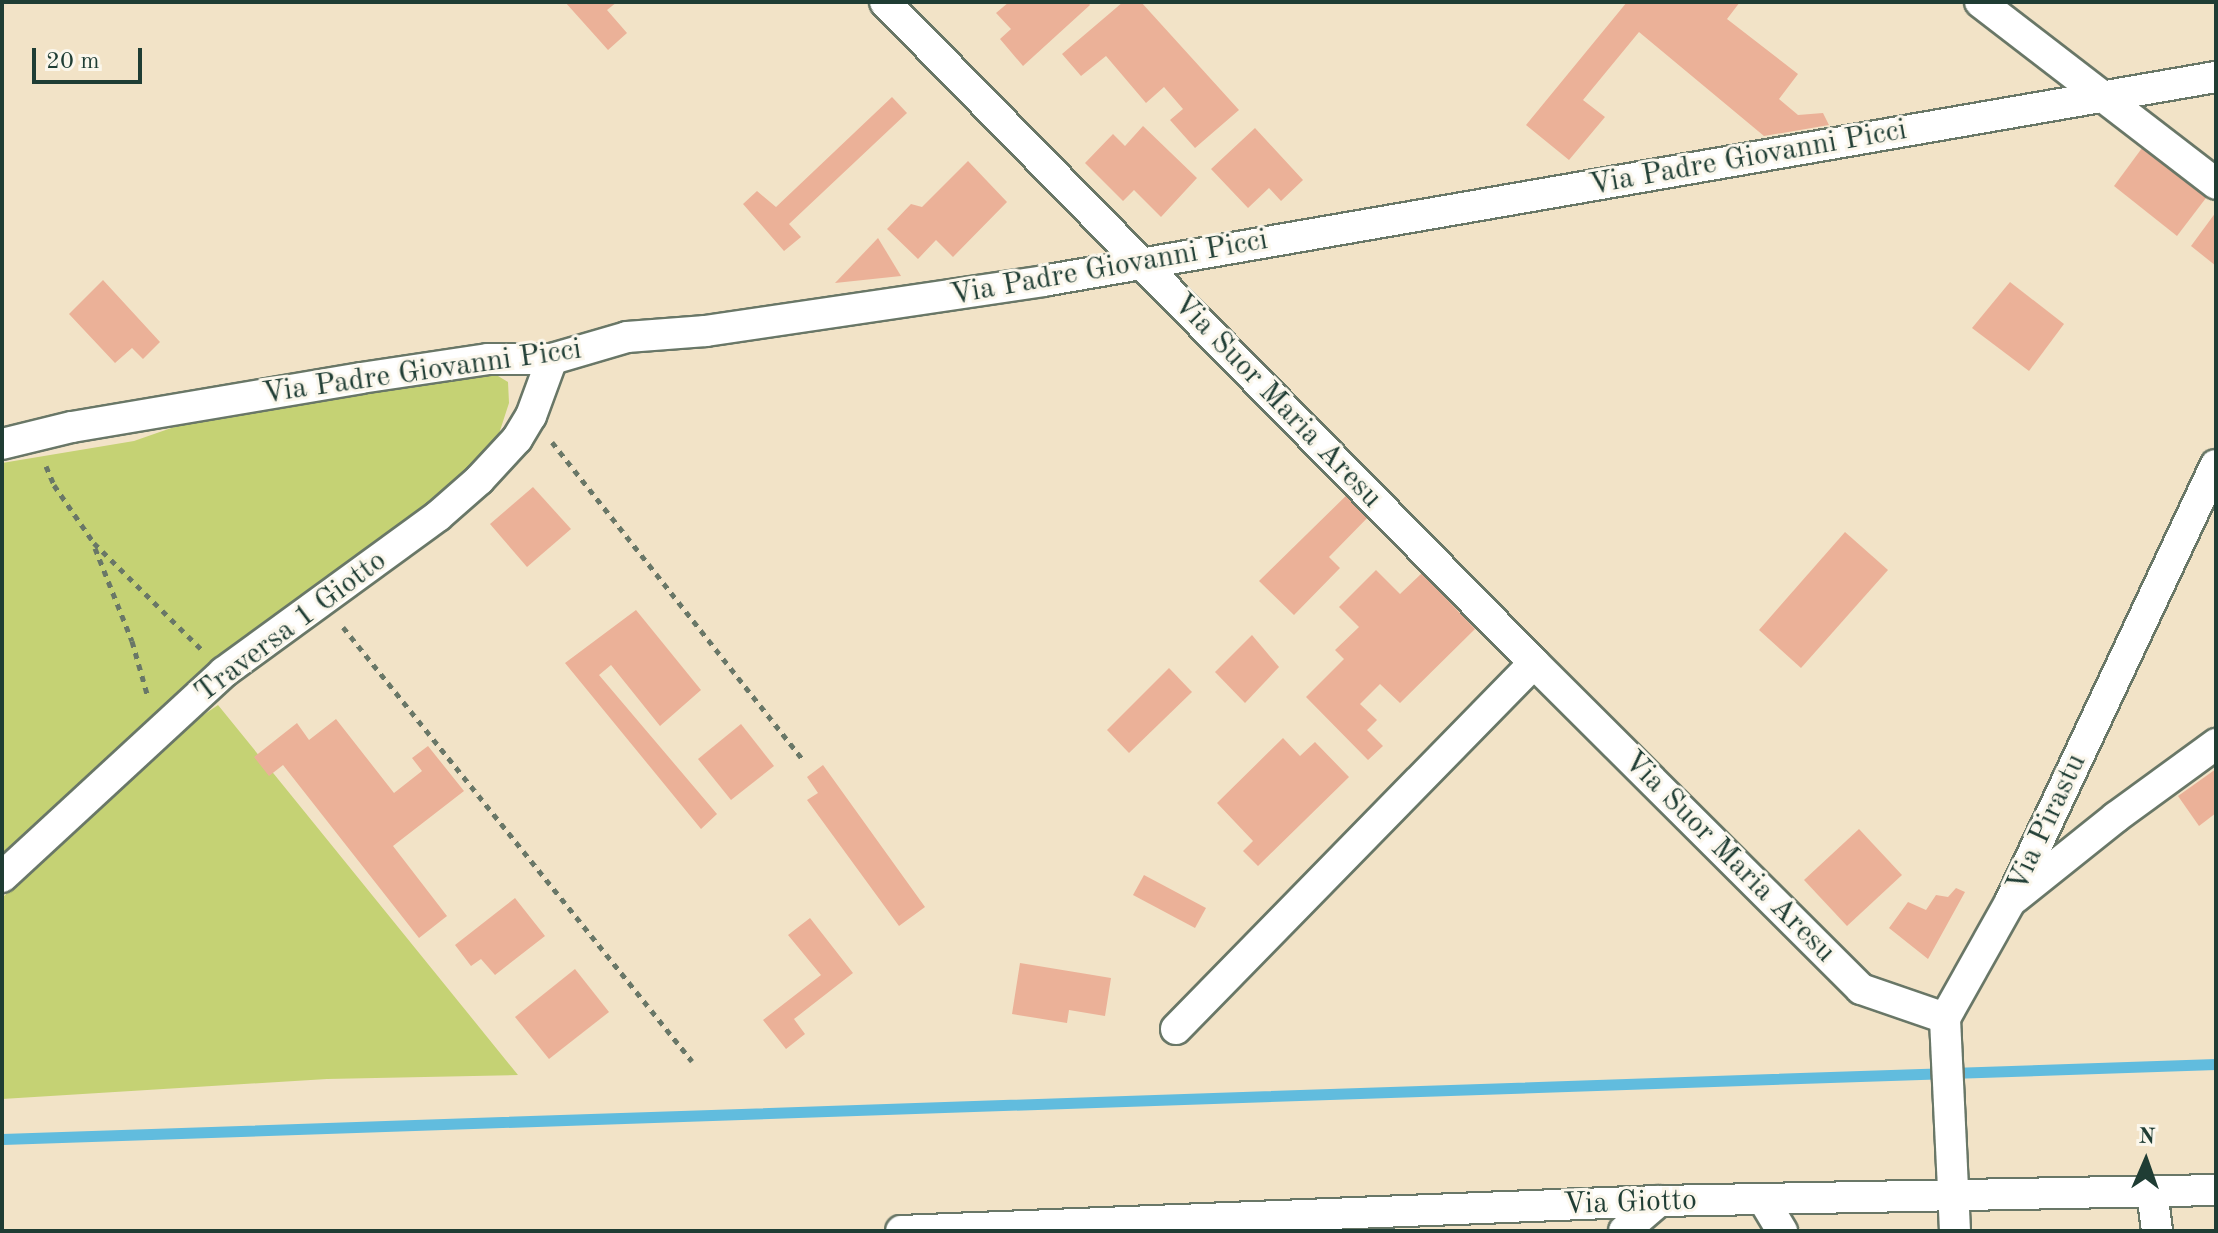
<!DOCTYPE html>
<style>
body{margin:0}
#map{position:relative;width:2218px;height:1233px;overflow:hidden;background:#f2e3c7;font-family:"Old Standard TT",serif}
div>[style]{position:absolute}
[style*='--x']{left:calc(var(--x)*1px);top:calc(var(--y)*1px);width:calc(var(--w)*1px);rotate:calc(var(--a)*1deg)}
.green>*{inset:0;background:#c5d274}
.stream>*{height:11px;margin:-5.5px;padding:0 5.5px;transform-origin:5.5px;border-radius:5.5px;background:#61bcde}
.building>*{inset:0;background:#ebb198}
.path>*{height:5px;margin-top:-2.5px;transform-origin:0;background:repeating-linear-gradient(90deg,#697767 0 6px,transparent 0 12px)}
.roads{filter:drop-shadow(2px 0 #697767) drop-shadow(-2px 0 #697767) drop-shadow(0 2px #697767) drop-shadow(0 -2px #697767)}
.minor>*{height:30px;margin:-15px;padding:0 15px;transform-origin:15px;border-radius:15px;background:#fff}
span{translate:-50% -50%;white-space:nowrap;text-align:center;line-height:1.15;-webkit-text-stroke:6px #fbf7ec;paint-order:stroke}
.street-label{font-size:30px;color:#1f3d34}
.frame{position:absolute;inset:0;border:4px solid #1f3d34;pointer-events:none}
.north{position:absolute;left:2106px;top:1121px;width:80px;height:80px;-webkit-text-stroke:6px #fbf7ec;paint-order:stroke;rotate:2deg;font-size:22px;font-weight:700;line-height:32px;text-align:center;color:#1f3d34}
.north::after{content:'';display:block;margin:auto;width:28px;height:36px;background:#1f3d34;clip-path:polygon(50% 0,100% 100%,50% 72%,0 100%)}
.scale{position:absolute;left:32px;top:48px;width:110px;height:36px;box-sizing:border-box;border:4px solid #1f3d34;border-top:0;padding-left:10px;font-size:24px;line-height:28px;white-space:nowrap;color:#1f3d34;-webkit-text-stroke:6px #fbf7ec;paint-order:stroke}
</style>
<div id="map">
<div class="green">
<i style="clip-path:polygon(493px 373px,508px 382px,509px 403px,494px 449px,456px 484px,184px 688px,2px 867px,2px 463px,134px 441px,177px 426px,445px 374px)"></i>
<i style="clip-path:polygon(218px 705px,518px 1075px,327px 1079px,2px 1099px,2px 898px,183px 729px)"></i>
</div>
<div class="stream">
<i style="--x:2;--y:1139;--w:2215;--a:-1.94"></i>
</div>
<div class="building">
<i style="clip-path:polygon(565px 2px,617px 2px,607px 10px,627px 33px,608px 50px)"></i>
<i style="clip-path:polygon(1009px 2px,1088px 2px,1090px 5px,1023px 66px,1000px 39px,1011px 29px,996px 13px)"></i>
<i style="clip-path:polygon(1123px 2px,1141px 2px,1239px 110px,1195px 148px,1170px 120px,1183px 109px,1164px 87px,1146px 103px,1106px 56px,1081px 76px,1062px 54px)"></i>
<i style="clip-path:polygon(1627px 2px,1740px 2px,1727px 19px,1798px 74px,1779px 99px,1798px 115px,1823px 113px,1829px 125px,1764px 136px,1639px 32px,1583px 100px,1605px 117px,1569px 160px,1526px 125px)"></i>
<i style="clip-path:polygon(892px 97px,907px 113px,789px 224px,801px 237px,784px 251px,743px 204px,757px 191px,776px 207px)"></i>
<i style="clip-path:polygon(1143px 126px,1197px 178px,1161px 217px,1134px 190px,1123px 201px,1085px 163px,1113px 134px,1125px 146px)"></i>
<i style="clip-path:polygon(1255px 128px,1303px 180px,1281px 201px,1269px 188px,1248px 208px,1211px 169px)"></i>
<i style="clip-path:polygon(2145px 144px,2209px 194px,2177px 236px,2114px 186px)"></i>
<i style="clip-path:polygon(968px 161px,1007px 202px,953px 257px,936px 240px,918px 259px,887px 229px,911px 204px,922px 207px)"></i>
<i style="clip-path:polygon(2216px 212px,2216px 266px,2191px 246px)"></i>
<i style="clip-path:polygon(878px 238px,901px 276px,835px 283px)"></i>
<i style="clip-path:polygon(103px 280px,160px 342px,143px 359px,132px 348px,115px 363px,69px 314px)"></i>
<i style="clip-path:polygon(2010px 282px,2064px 324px,2029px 371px,1972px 328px)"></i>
<i style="clip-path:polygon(533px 487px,571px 529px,527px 567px,490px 524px)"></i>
<i style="clip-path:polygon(1355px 487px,1377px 508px,1329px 557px,1340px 568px,1294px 615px,1259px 581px)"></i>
<i style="clip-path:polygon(1845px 532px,1888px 570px,1801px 668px,1759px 630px)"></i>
<i style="clip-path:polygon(1376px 570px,1400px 594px,1422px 573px,1475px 629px,1400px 703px,1380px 684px,1360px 704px,1377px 720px,1367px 730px,1383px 746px,1368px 760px,1306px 697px,1344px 659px,1335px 650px,1359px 627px,1339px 607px)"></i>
<i style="clip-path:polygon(636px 610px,701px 690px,660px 726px,611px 665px,599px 675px,717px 814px,701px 829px,565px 663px)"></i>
<i style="clip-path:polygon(1252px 635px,1279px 667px,1245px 703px,1215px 672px)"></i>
<i style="clip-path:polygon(1169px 668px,1192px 692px,1129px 753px,1107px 730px)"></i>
<i style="clip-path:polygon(336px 719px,394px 793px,422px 771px,412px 758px,428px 746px,464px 791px,393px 846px,447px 916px,419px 938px,283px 765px,269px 776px,254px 757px,297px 723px,309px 740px)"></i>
<i style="clip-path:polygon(741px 724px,774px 766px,731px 800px,698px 759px)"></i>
<i style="clip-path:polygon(1283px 738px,1300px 756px,1315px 742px,1349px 777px,1258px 866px,1243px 851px,1253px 841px,1217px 803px)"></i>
<i style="clip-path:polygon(823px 765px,925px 907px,899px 926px,807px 800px,818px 793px,807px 777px)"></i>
<i style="clip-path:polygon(2216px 769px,2216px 813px,2199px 826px,2178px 796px)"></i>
<i style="clip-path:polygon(1859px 829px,1902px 875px,1847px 926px,1804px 880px)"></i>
<i style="clip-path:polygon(1144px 875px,1206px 908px,1195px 928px,1133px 895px)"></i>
<i style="clip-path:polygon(1956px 888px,1965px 892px,1928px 959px,1889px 928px,1908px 902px,1926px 910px,1936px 895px,1948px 897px)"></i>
<i style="clip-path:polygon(515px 898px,545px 936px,495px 975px,481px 959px,471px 966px,455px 945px)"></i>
<i style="clip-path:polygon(810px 918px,853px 973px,794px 1019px,805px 1034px,786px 1049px,763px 1020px,821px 975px,788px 935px)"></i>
<i style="clip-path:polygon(1020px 963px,1111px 978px,1105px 1016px,1069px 1010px,1067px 1023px,1012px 1014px)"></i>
<i style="clip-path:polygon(575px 969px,609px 1012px,549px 1059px,515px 1017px)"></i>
</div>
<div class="path">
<i style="--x:552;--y:442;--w:403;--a:51.7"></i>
<i style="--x:46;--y:466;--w:21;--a:67"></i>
<i style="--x:54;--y:485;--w:70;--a:55.4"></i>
<i style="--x:94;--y:543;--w:151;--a:44.7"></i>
<i style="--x:95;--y:548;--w:100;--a:68.3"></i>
<i style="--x:132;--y:641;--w:58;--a:74.1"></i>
<i style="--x:343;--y:627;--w:557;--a:51.2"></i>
</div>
<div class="roads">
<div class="minor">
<i style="--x:885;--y:2;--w:926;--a:45.52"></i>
<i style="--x:1534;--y:663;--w:462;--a:44.9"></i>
<i style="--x:1861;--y:989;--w:89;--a:19"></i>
<i style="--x:1980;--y:2;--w:298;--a:37.6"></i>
<i style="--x:2;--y:444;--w:72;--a:-13.7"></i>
<i style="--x:72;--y:427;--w:293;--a:-9.6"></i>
<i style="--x:361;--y:378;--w:128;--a:-8.5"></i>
<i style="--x:488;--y:359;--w:64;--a:0"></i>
<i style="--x:552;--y:359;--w:78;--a:-16.3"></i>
<i style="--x:627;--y:337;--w:79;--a:-4.3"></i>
<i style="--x:706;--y:331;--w:341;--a:-8.4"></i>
<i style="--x:1043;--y:281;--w:1191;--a:-9.87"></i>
<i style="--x:2;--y:877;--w:302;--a:-42.7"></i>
<i style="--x:224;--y:672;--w:265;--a:-36.1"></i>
<i style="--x:438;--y:516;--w:55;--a:-41.3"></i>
<i style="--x:479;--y:480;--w:56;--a:-47.2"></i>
<i style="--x:517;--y:439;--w:27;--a:-59"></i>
<i style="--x:531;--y:416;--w:61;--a:-69.8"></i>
<i style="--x:2015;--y:898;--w:129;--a:-38.7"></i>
<i style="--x:2116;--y:817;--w:124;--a:-36.1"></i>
<i style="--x:1176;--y:1029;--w:512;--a:-45.63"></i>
<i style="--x:2152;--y:1191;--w:40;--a:82.9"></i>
<i style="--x:1764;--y:1201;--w:35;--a:59"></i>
<i style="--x:901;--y:1231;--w:759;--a:-2.27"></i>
<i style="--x:1659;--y:1201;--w:557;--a:-1.13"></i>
<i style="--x:1624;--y:1231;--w:46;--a:-40.6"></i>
<i style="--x:1955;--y:1231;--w:213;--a:-92.7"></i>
<i style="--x:1945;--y:1018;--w:133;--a:-60.7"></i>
<i style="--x:2010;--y:902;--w:483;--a:-64.8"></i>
</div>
</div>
<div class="street-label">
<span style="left:1748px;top:158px;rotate:-10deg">Via Padre Giovanni Picci</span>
<span style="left:1109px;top:268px;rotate:-10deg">Via Padre Giovanni Picci</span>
<span style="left:422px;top:372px;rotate:-8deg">Via Padre Giovanni Picci</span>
<span style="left:1277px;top:401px;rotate:46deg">Via Suor Maria Aresu</span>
<span style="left:291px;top:627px;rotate:-37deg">Traversa 1 Giotto</span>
<span style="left:2047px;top:823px;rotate:-65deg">Via Pirastu</span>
<span style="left:1729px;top:857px;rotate:45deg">Via Suor Maria Aresu</span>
<span style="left:1630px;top:1203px;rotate:-2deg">Via Giotto</span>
</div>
<div class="frame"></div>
<div class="north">N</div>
<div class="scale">20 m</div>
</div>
